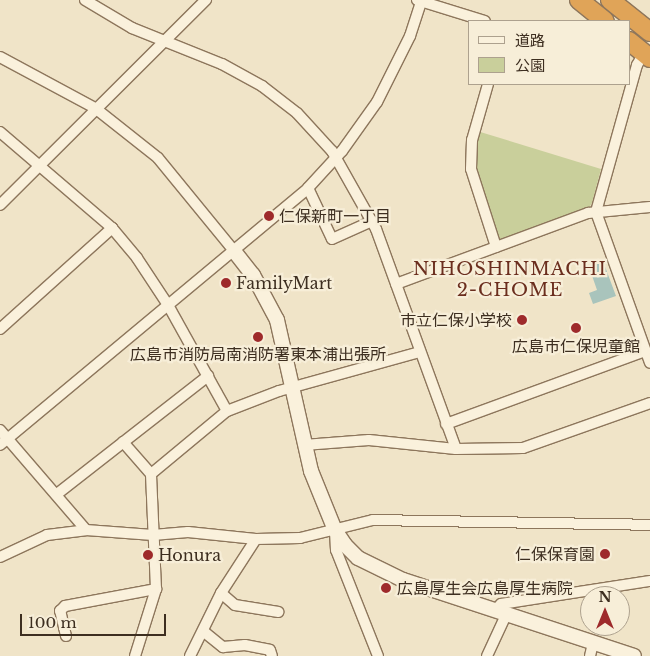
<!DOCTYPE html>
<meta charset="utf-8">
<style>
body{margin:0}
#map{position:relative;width:650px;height:656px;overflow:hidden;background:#f0e4c8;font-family:"Libre Baskerville","Noto Sans JP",serif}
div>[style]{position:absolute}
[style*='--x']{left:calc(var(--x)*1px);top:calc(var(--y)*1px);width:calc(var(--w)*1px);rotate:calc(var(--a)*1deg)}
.green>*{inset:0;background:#c9cf9b}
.water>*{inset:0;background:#a9c4bc}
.roads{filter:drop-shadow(1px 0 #8d765c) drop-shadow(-1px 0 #8d765c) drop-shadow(0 1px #8d765c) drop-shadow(0 -1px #8d765c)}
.street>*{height:10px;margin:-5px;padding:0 5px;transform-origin:5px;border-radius:5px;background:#faf1dc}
.secondary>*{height:14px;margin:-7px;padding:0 7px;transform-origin:7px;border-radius:7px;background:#faf1dc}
.highway>*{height:18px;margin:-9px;padding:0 9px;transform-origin:9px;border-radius:9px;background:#e0a458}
.dots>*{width:14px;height:14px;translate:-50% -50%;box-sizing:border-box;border:2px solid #f7eed8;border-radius:50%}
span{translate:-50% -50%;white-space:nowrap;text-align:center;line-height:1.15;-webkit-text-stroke:4.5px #f7eed8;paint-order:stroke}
.poi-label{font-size:16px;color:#3d2e20}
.left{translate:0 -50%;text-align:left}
.right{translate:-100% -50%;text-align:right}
.neighbourhood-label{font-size:18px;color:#6b2e1e;letter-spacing:1px}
.legend{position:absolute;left:468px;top:20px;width:162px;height:65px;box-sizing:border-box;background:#f7eed8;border:1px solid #ada18e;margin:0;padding:6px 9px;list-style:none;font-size:15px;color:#3d2e20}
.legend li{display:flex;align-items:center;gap:10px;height:25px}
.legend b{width:25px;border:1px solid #ada18e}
.north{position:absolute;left:580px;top:586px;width:50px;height:50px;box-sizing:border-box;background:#f7eed8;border:1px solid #ada18e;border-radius:50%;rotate:0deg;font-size:14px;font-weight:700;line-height:20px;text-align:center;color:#3d2e20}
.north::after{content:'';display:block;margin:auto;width:18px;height:22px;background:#9e2a2b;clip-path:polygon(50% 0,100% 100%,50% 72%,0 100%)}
.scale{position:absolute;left:20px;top:614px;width:146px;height:22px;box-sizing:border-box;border:2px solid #3d2e20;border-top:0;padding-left:6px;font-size:15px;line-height:18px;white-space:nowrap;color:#3d2e20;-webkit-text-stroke:4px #f7eed8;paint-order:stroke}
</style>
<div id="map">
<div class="green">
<i style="clip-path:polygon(477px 131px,601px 169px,592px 203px,586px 212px,504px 241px,496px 237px,474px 171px)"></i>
</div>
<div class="water">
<i style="clip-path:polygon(603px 261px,616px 296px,593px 304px,589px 293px,597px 290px,589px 267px)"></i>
</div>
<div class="roads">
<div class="street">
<i style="--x:85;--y:0;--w:55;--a:30.8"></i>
<i style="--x:132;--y:28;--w:97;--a:21.8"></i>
<i style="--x:222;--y:64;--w:46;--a:28.8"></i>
<i style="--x:262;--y:86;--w:44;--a:37.6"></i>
<i style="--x:297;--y:113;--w:52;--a:47.4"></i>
<i style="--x:332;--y:151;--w:90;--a:60.6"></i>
<i style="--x:376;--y:229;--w:234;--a:70"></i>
<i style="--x:417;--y:0;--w:71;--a:17.2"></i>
<i style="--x:644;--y:53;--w:14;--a:120"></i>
<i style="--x:637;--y:65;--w:153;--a:105.6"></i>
<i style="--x:596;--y:212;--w:160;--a:70.3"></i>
<i style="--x:0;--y:57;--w:108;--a:28.2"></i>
<i style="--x:95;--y:108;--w:80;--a:38.4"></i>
<i style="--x:158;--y:158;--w:120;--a:50.7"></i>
<i style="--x:488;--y:84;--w:58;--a:105.9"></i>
<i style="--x:472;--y:140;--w:29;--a:92"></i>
<i style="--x:471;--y:169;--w:82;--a:72.2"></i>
<i style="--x:0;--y:132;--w:148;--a:40.6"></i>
<i style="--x:112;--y:228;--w:39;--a:50"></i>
<i style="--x:137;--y:258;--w:56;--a:56.6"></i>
<i style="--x:168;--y:305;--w:121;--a:60.9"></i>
<i style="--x:308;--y:188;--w:56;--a:64.8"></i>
<i style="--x:332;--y:239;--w:44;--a:-24.2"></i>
<i style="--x:0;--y:205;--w:291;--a:-44.9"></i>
<i style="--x:396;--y:284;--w:205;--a:-20.3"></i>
<i style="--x:588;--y:213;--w:62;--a:-5.5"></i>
<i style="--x:0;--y:329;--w:151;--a:-42"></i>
<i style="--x:446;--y:424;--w:212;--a:-20.1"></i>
<i style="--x:0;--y:430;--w:132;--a:49.3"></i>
<i style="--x:123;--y:442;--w:43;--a:48.8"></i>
<i style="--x:0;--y:445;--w:401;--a:-39.8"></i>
<i style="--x:308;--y:188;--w:50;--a:-47.4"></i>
<i style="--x:342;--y:151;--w:60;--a:-54.5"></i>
<i style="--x:377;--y:102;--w:74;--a:-63.4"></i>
<i style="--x:410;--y:36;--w:38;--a:-72"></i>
<i style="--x:304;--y:445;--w:65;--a:-4.4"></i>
<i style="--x:369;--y:440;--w:87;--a:5.9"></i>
<i style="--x:456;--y:449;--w:67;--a:-0.9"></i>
<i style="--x:523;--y:448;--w:135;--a:-19.5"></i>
<i style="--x:57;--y:494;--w:192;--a:-38"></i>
<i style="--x:335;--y:531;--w:19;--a:87"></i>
<i style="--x:336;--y:550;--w:114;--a:68.4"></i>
<i style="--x:0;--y:557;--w:52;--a:-25.1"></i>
<i style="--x:47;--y:535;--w:39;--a:-7"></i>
<i style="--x:86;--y:530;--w:67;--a:4.3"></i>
<i style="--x:153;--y:535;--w:35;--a:-5"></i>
<i style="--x:188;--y:532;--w:68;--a:5.9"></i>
<i style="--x:256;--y:539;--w:44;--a:-1.3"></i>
<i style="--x:300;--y:538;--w:75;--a:-13.9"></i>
<i style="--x:373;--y:520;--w:277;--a:1"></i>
<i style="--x:221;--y:593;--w:18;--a:41"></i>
<i style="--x:235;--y:605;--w:44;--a:9.2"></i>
<i style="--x:494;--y:611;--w:10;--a:-45"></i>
<i style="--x:501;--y:604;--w:151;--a:-8.8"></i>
<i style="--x:203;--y:631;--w:26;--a:39"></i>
<i style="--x:223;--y:647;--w:22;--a:-5"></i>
<i style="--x:245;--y:645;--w:25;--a:11"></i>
<i style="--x:270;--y:650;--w:6;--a:72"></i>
<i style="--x:66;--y:636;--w:26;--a:-103"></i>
<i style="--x:60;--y:611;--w:7;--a:-45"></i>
<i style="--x:65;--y:606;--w:93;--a:-10.6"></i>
<i style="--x:135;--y:656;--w:70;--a:-72.6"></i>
<i style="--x:156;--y:589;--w:115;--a:-92.5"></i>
<i style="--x:151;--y:474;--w:99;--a:-39.7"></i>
<i style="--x:227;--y:411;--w:56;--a:-21"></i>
<i style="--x:279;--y:391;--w:146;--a:-15.5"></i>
<i style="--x:190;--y:656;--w:70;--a:-63.8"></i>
<i style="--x:221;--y:593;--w:64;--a:-57.1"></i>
<i style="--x:487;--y:656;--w:45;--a:-65.1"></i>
<i style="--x:590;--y:656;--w:13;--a:-77"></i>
</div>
<div class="secondary">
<i style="--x:234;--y:251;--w:31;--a:52"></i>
<i style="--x:253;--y:275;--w:51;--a:61.9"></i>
<i style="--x:277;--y:320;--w:155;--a:77.3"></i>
<i style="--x:311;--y:471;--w:64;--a:67.9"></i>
<i style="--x:335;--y:530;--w:18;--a:56"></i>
<i style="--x:345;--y:545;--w:18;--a:45"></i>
<i style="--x:358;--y:558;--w:50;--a:26.1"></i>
<i style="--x:403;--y:580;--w:243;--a:18.2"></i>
</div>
<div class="highway">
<i style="--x:579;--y:0;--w:33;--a:39"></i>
<i style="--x:610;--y:0;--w:51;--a:38.7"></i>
<i style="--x:629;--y:41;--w:27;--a:39"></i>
</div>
</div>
<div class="dots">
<i style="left:269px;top:216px;background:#9e2a2b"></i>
<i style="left:226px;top:283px;background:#9e2a2b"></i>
<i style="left:522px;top:320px;background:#9e2a2b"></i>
<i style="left:576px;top:328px;background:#9e2a2b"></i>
<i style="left:258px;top:337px;background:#9e2a2b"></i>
<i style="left:605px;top:554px;background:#9e2a2b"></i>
<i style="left:148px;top:555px;background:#9e2a2b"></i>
<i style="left:386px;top:588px;background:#9e2a2b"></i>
</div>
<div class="poi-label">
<span class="left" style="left:279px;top:216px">仁保新町一丁目</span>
<span class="left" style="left:236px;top:283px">FamilyMart</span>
<span class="right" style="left:512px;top:320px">市立仁保小学校</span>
<span style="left:576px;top:346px">広島市仁保児童館</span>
<span style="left:258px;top:354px">広島市消防局南消防署東本浦出張所</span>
<span class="right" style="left:595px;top:554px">仁保保育園</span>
<span class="left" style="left:158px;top:555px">Honura</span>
<span class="left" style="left:397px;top:588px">広島厚生会広島厚生病院</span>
</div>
<div class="neighbourhood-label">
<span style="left:510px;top:280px">NIHOSHINMACHI<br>2-CHOME</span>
</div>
<ul class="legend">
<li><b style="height:6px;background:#faf1dc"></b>道路</li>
<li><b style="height:14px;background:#c9cf9b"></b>公園</li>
</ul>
<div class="north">N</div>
<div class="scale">100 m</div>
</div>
